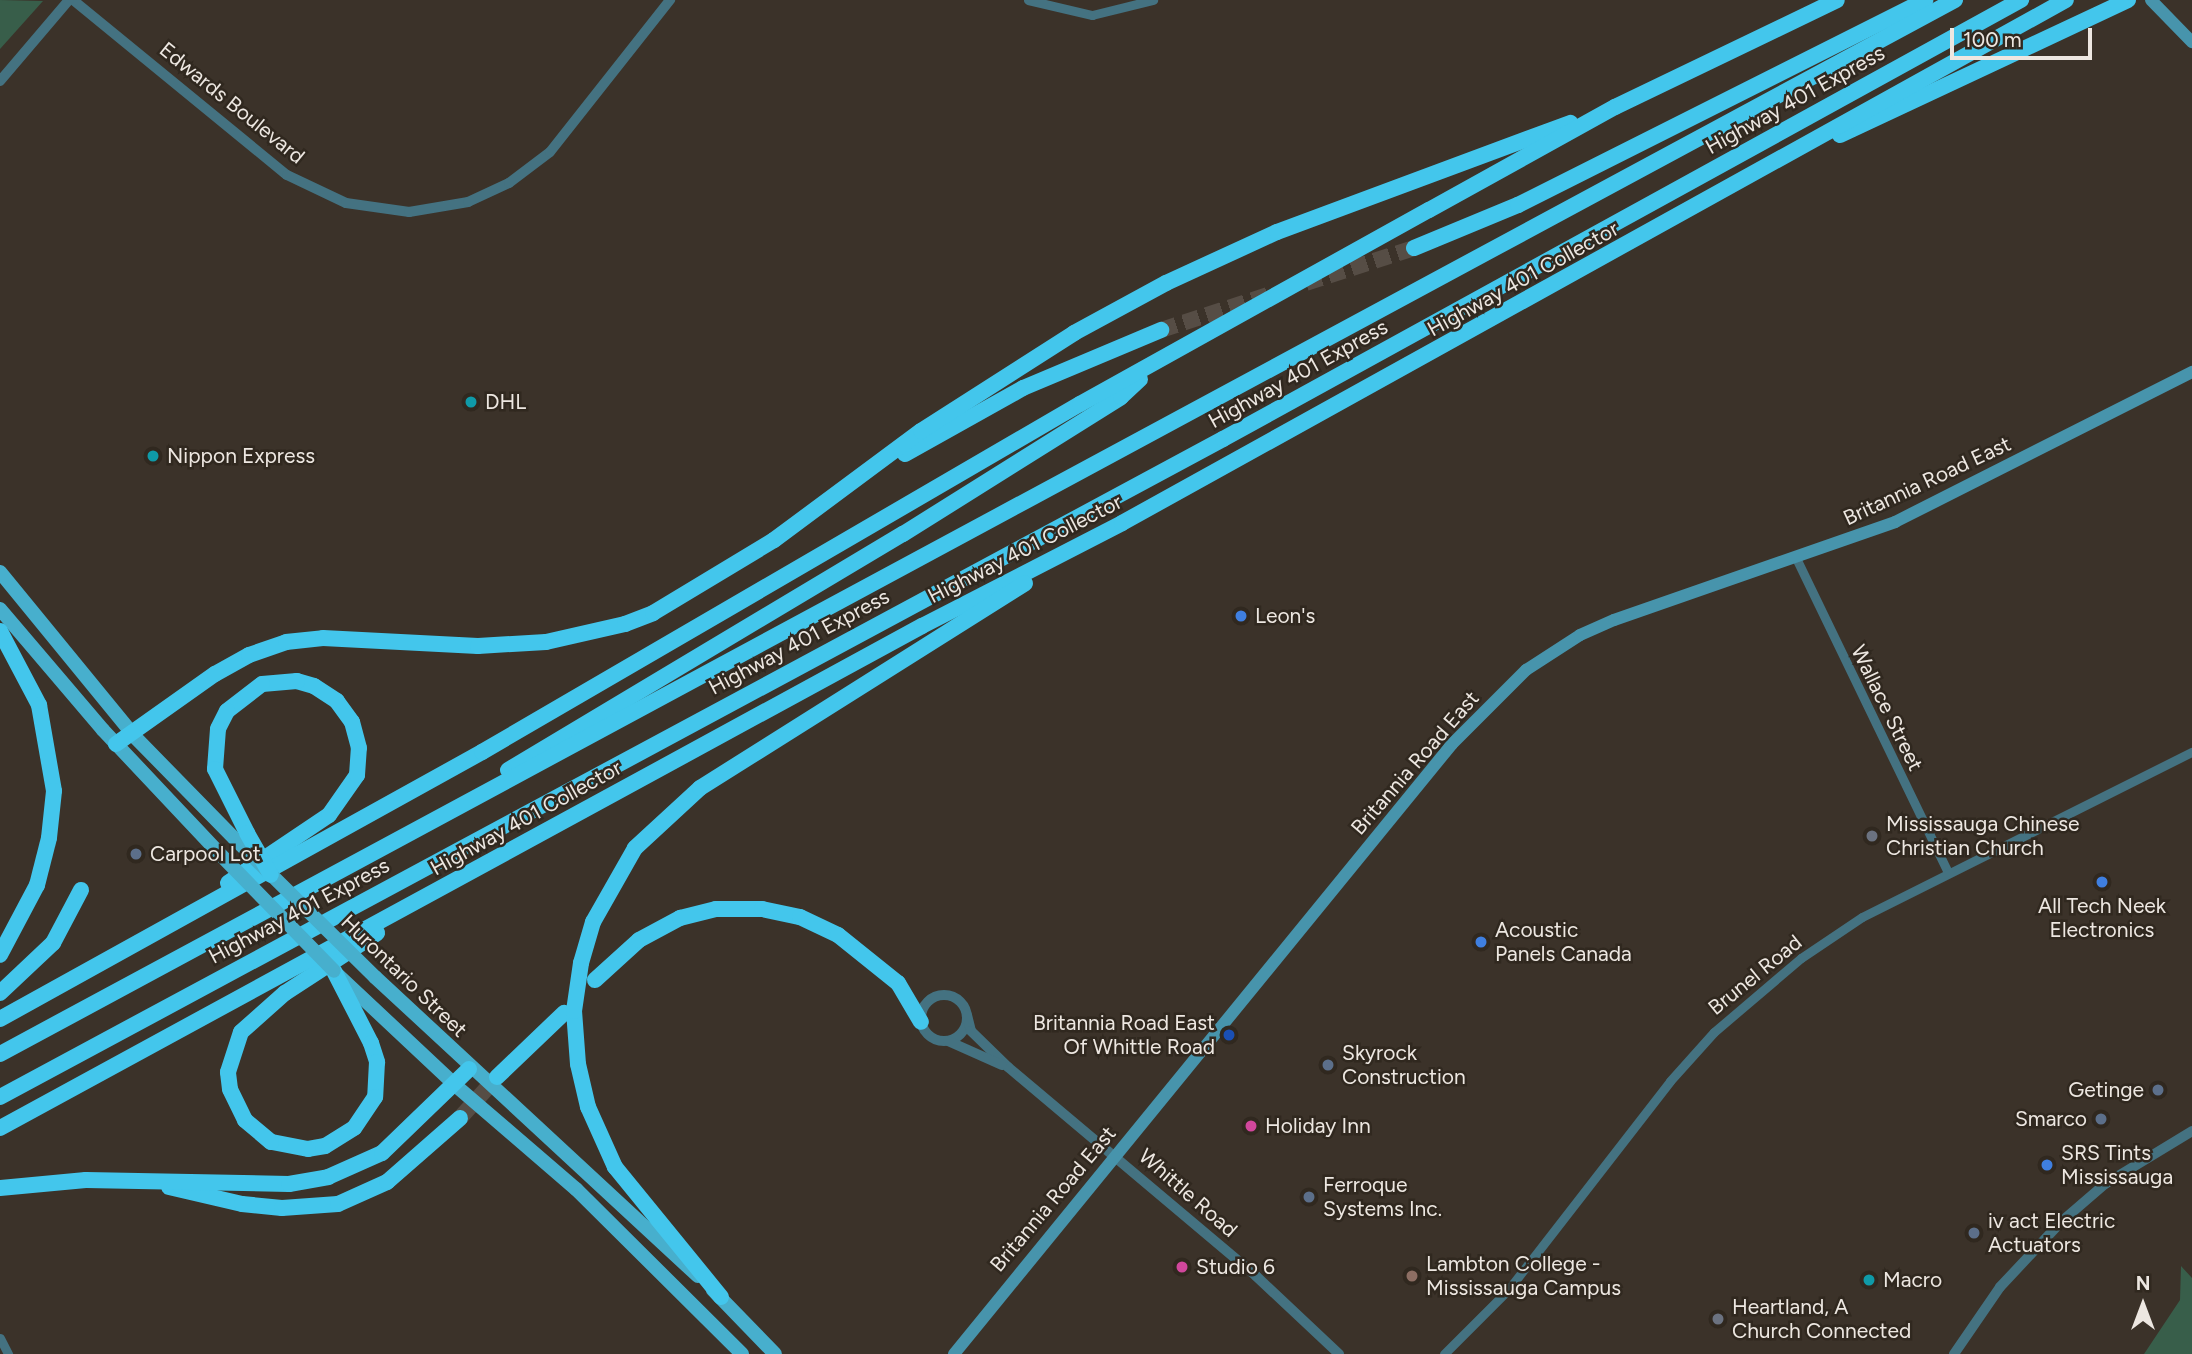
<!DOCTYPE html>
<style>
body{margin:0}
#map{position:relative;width:2192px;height:1354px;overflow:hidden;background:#3b3229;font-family:Figtree,sans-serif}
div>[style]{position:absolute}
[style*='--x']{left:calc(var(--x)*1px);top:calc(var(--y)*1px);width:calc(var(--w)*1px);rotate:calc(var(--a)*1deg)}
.green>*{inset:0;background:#385e4a}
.motorway-tunnel>*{height:16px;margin-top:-8px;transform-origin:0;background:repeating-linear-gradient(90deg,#564d45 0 16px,transparent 0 24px)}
.minor>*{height:9px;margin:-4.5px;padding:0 4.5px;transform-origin:4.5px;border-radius:4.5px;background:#447281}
.tertiary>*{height:10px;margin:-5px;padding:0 5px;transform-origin:5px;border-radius:5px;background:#447281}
.tertiary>.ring{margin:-5px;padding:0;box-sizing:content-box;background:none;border:10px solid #447281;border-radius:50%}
.secondary>*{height:12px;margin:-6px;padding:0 6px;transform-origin:6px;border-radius:6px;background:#4794ac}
.primary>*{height:14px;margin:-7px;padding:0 7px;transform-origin:7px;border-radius:7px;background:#47afcd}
.motorway>*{height:16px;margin:-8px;padding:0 8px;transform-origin:8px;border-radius:8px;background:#43c6ec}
.primary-bridge>*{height:14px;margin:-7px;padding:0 7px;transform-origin:7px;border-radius:7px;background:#47afcd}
.motorway-bridge>*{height:16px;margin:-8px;padding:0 8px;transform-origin:8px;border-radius:8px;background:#43c6ec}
.dots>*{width:19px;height:19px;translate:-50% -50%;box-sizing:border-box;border:4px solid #30281f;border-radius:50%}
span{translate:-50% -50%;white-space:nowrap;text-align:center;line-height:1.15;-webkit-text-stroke:5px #30281f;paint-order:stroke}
.street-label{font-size:21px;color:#ede7e1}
.poi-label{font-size:21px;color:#ede7e1}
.left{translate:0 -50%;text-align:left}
.right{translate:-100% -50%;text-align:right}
.north{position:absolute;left:2108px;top:1270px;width:70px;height:70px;-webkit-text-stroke:5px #30281f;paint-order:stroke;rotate:0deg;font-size:19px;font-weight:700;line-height:28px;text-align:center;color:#ede7e1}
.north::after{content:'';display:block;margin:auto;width:24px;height:32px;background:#ede7e1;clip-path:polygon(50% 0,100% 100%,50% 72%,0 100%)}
.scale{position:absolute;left:1950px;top:28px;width:142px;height:32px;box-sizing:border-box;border:4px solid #ede7e1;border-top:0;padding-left:9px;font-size:21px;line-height:24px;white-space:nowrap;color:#ede7e1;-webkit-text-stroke:5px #30281f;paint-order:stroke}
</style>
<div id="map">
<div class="green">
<i style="clip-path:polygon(0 0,43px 1px,0 49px)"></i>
<i style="clip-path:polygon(2181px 1266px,2192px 1278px,2192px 1354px,2144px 1354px,2180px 1300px)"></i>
</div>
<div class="motorway-tunnel">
<i style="--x:1306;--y:283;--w:114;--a:-18"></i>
<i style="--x:1161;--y:330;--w:113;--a:-18.1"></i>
<i style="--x:460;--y:1118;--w:55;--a:-47.9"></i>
</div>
<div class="minor">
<i style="--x:1028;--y:0;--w:66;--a:13.2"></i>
<i style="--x:1092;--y:15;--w:63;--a:-13.8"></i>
<i style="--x:1796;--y:558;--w:349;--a:64.2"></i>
<i style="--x:0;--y:1338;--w:18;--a:63"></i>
<i style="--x:1444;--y:1354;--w:91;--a:-45"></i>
<i style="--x:1508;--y:1290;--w:264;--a:-52.2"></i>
<i style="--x:1670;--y:1081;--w:66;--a:-48.1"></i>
<i style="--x:1714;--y:1032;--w:114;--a:-40.4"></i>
<i style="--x:1801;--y:958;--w:73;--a:-33.9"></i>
<i style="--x:1862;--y:917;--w:369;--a:-26.6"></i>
</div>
<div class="tertiary">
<i style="--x:73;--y:0;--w:276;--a:39.3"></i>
<i style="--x:287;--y:175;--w:65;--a:25.4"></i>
<i style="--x:346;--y:203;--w:64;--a:8.1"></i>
<i style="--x:409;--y:212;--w:60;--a:-9.6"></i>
<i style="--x:468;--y:202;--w:45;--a:-24.9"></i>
<i style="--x:509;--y:183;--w:51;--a:-37.1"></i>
<i style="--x:550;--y:152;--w:194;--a:-51.7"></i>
<i style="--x:0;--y:81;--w:106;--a:-49.6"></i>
<i class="ring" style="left:921px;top:995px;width:36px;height:36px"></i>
<i style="--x:967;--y:1015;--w:16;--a:76"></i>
<i style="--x:971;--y:1031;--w:52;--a:44.2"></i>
<i style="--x:1008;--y:1067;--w:324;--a:40.1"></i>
<i style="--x:1256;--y:1276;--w:114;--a:43.2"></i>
<i style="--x:948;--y:1041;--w:59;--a:24"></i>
<i style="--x:1954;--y:1354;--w:81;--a:-55.5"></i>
<i style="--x:2000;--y:1287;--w:91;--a:-46.8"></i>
<i style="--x:2062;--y:1221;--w:57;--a:-40.7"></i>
<i style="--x:2105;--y:1184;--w:102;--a:-31.3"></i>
</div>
<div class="secondary">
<i style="--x:2151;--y:0;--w:59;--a:45.7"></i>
<i style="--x:954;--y:1354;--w:787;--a:-50.77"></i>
<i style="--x:1452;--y:744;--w:105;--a:-45"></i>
<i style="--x:1526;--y:670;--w:64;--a:-32.9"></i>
<i style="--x:1580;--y:635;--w:37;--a:-24"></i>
<i style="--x:1614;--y:620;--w:298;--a:-19.2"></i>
<i style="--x:1895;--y:522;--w:333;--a:-26.8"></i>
</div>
<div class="primary">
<i style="--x:0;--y:572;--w:212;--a:50.7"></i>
<i style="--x:134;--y:736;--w:144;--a:45.6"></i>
<i style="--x:0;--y:609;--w:159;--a:49.6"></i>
<i style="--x:103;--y:730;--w:163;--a:46.7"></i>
<i style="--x:338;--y:975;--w:161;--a:43.2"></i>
<i style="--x:455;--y:1085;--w:160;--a:40.7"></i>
<i style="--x:576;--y:1189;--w:234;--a:44.8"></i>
<i style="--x:375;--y:977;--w:440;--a:42.8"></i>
<i style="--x:713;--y:1290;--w:89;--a:45.9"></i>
</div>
<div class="motorway">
<i style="--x:1840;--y:135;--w:318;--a:-25.1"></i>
<i style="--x:1414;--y:248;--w:113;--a:-22.5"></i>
<i style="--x:1518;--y:205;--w:456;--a:-26.7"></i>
<i style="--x:905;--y:454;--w:135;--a:-29.2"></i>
<i style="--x:1023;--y:388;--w:150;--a:-22.8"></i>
<i style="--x:0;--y:631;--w:84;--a:62.2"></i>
<i style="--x:39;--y:705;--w:87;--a:80.1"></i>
<i style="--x:54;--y:791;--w:47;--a:96.1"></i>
<i style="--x:49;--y:838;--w:49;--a:104.3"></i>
<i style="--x:37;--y:885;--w:79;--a:117.9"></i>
<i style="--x:116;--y:744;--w:121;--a:-35.3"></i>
<i style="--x:215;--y:674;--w:39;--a:-29"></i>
<i style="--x:249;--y:655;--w:39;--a:-19"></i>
<i style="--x:286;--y:642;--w:37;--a:-6"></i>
<i style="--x:323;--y:638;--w:155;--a:3"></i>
<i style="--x:478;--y:646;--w:68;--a:-3.4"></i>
<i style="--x:546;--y:642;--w:81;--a:-12.8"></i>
<i style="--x:625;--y:624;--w:30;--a:-21"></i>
<i style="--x:653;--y:613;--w:141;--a:-31.1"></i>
<i style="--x:774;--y:540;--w:183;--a:-36.6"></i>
<i style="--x:921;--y:431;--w:182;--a:-32.6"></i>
<i style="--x:1074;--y:333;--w:105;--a:-28.5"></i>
<i style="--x:1166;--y:283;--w:122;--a:-24.7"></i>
<i style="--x:1277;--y:232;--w:313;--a:-20.4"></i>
<i style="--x:508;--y:770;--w:460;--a:-30.9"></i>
<i style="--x:903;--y:534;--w:257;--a:-32.1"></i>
<i style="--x:1121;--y:397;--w:26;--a:-43"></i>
<i style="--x:228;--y:883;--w:122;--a:-34"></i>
<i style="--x:329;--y:815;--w:49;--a:-55"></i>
<i style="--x:357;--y:775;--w:27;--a:-86"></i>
<i style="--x:359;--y:748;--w:27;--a:-105"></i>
<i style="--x:352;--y:722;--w:26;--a:-126"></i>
<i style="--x:337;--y:701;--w:27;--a:-147"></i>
<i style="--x:314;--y:686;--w:18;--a:-164"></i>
<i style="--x:297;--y:681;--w:35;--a:175"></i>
<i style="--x:262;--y:684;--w:44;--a:142.4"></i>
<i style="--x:227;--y:711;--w:20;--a:117"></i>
<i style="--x:218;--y:729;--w:40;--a:94.3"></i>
<i style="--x:215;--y:769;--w:72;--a:63.4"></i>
<i style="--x:334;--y:971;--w:81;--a:62.8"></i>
<i style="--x:371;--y:1043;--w:20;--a:72"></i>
<i style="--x:377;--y:1062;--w:35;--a:93"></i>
<i style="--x:375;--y:1097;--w:37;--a:124"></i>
<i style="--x:354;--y:1128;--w:34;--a:148"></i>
<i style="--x:325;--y:1146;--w:17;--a:170"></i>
<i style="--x:308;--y:1149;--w:38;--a:-169"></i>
<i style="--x:271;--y:1142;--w:34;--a:-140"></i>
<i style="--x:245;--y:1120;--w:34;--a:-116"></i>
<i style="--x:230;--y:1089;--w:17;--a:-97"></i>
<i style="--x:228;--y:1072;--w:42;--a:-72"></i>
<i style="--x:241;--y:1032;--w:59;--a:-41.6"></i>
<i style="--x:285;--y:993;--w:110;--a:-33.1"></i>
<i style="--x:595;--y:980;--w:59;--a:-42.3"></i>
<i style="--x:639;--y:940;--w:47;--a:-28.2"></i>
<i style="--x:680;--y:918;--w:37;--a:-14"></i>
<i style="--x:716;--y:909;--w:46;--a:0"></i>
<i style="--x:762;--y:909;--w:39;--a:12"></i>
<i style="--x:800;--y:917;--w:42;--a:25.3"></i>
<i style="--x:838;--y:935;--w:77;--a:38.7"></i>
<i style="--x:898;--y:983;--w:45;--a:59.5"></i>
<i style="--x:0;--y:993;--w:73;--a:-43.3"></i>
<i style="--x:53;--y:943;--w:60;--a:-62.2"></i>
<i style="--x:0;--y:1019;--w:551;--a:-28.98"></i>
<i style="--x:482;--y:752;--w:692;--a:-30.2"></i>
<i style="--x:1080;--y:404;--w:399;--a:-29.1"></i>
<i style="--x:1429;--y:210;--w:213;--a:-29"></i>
<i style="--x:1615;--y:107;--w:246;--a:-25.7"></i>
<i style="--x:0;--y:1054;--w:2221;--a:-28.33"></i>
<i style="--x:497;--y:1077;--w:93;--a:-43.7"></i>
<i style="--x:0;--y:1097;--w:1389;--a:-28.28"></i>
<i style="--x:1223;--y:439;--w:911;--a:-28.82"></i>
<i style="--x:0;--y:1128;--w:1050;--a:-28.57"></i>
<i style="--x:922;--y:626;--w:225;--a:-27.2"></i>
<i style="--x:1122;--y:523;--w:1079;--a:-28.99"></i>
<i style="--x:169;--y:1187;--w:75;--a:13.1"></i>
<i style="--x:242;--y:1204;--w:40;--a:5.7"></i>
<i style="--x:282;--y:1208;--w:56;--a:-4.1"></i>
<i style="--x:338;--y:1204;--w:54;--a:-24.2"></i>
<i style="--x:387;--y:1182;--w:97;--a:-41.2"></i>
<i style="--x:0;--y:1188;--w:86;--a:-5.3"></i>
<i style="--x:86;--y:1180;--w:203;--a:1.1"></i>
<i style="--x:289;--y:1184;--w:40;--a:-10"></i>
<i style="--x:328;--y:1177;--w:59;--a:-24"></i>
<i style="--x:382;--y:1153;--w:121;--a:-44"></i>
<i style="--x:721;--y:1297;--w:168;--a:-129.2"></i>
<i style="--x:615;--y:1167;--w:66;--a:-114.2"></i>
<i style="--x:588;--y:1107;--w:44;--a:-103.1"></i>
<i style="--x:578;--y:1064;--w:53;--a:-94.3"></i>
<i style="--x:574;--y:1011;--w:49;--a:-81.7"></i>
<i style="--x:581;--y:963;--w:43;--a:-73.7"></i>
<i style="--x:593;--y:922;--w:85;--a:-60.4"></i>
<i style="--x:635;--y:848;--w:88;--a:-42.7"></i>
<i style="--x:700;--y:788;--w:384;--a:-32.2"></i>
</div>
<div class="primary-bridge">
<i style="--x:235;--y:839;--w:197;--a:44.6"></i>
<i style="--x:215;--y:849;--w:170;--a:45.7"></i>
</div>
<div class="motorway-bridge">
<i style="--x:247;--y:833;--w:48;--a:60.3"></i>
</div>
<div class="dots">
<i style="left:471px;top:402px;background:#0f9aa8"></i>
<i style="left:153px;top:456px;background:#0f9aa8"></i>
<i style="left:1241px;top:616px;background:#3f7fe0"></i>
<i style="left:1872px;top:836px;background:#6b7280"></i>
<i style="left:136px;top:854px;background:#5c6f8a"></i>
<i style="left:2102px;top:882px;background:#3f7fe0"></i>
<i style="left:1481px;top:942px;background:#3f7fe0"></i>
<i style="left:1229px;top:1035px;background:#1a4fb4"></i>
<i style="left:1328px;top:1065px;background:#5c6f8a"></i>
<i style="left:2158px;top:1090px;background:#5c6f8a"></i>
<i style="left:2101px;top:1119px;background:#5c6f8a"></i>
<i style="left:1251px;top:1126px;background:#d1479c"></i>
<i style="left:2047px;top:1165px;background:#3f7fe0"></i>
<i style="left:1309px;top:1197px;background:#5c6f8a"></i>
<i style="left:1974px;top:1233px;background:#5c6f8a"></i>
<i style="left:1182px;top:1267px;background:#d1479c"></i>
<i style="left:1412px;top:1276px;background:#8d6e63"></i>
<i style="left:1869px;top:1280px;background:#0f9aa8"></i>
<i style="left:1718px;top:1319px;background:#6b7280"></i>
</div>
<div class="street-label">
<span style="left:1795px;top:100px;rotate:-29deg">Highway 401 Express</span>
<span style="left:232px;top:103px;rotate:39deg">Edwards Boulevard</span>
<span style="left:1523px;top:279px;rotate:-29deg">Highway 401 Collector</span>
<span style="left:1298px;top:374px;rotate:-29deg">Highway 401 Express</span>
<span style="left:1927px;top:481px;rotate:-25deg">Britannia Road East</span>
<span style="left:1025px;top:549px;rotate:-27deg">Highway 401 Collector</span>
<span style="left:799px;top:642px;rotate:-28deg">Highway 401 Express</span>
<span style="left:1887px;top:708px;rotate:64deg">Wallace Street</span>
<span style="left:1415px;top:763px;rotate:-49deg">Britannia Road East</span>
<span style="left:526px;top:818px;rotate:-29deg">Highway 401 Collector</span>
<span style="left:299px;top:911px;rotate:-28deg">Highway 401 Express</span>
<span style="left:1755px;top:975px;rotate:-39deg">Brunel Road</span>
<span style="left:404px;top:976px;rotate:44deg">Hurontario Street</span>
<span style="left:1188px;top:1193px;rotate:41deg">Whittle Road</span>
<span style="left:1053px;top:1199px;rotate:-50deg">Britannia Road East</span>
</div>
<div class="poi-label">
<span class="left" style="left:485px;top:402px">DHL</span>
<span class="left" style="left:167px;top:456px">Nippon Express</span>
<span class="left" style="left:1255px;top:616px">Leon's</span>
<span class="left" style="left:1886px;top:836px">Mississauga Chinese<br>Christian Church</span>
<span class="left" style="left:150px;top:854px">Carpool Lot</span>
<span style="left:2102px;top:918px">All Tech Neek<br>Electronics</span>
<span class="left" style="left:1495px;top:942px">Acoustic<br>Panels Canada</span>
<span class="right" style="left:1215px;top:1035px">Britannia Road East<br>Of Whittle Road</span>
<span class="left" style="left:1342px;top:1065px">Skyrock<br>Construction</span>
<span class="right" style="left:2144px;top:1090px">Getinge</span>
<span class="right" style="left:2087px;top:1119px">Smarco</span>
<span class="left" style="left:1265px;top:1126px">Holiday Inn</span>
<span class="left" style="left:2061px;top:1165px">SRS Tints<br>Mississauga</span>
<span class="left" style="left:1323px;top:1197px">Ferroque<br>Systems Inc.</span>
<span class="left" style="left:1988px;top:1233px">iv act Electric<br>Actuators</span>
<span class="left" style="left:1426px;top:1276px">Lambton College -<br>Mississauga Campus</span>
<span class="left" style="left:1196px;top:1267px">Studio 6</span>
<span class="left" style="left:1883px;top:1280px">Macro</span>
<span class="left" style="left:1732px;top:1319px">Heartland, A<br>Church Connected</span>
</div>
<div class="north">N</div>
<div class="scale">100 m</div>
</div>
